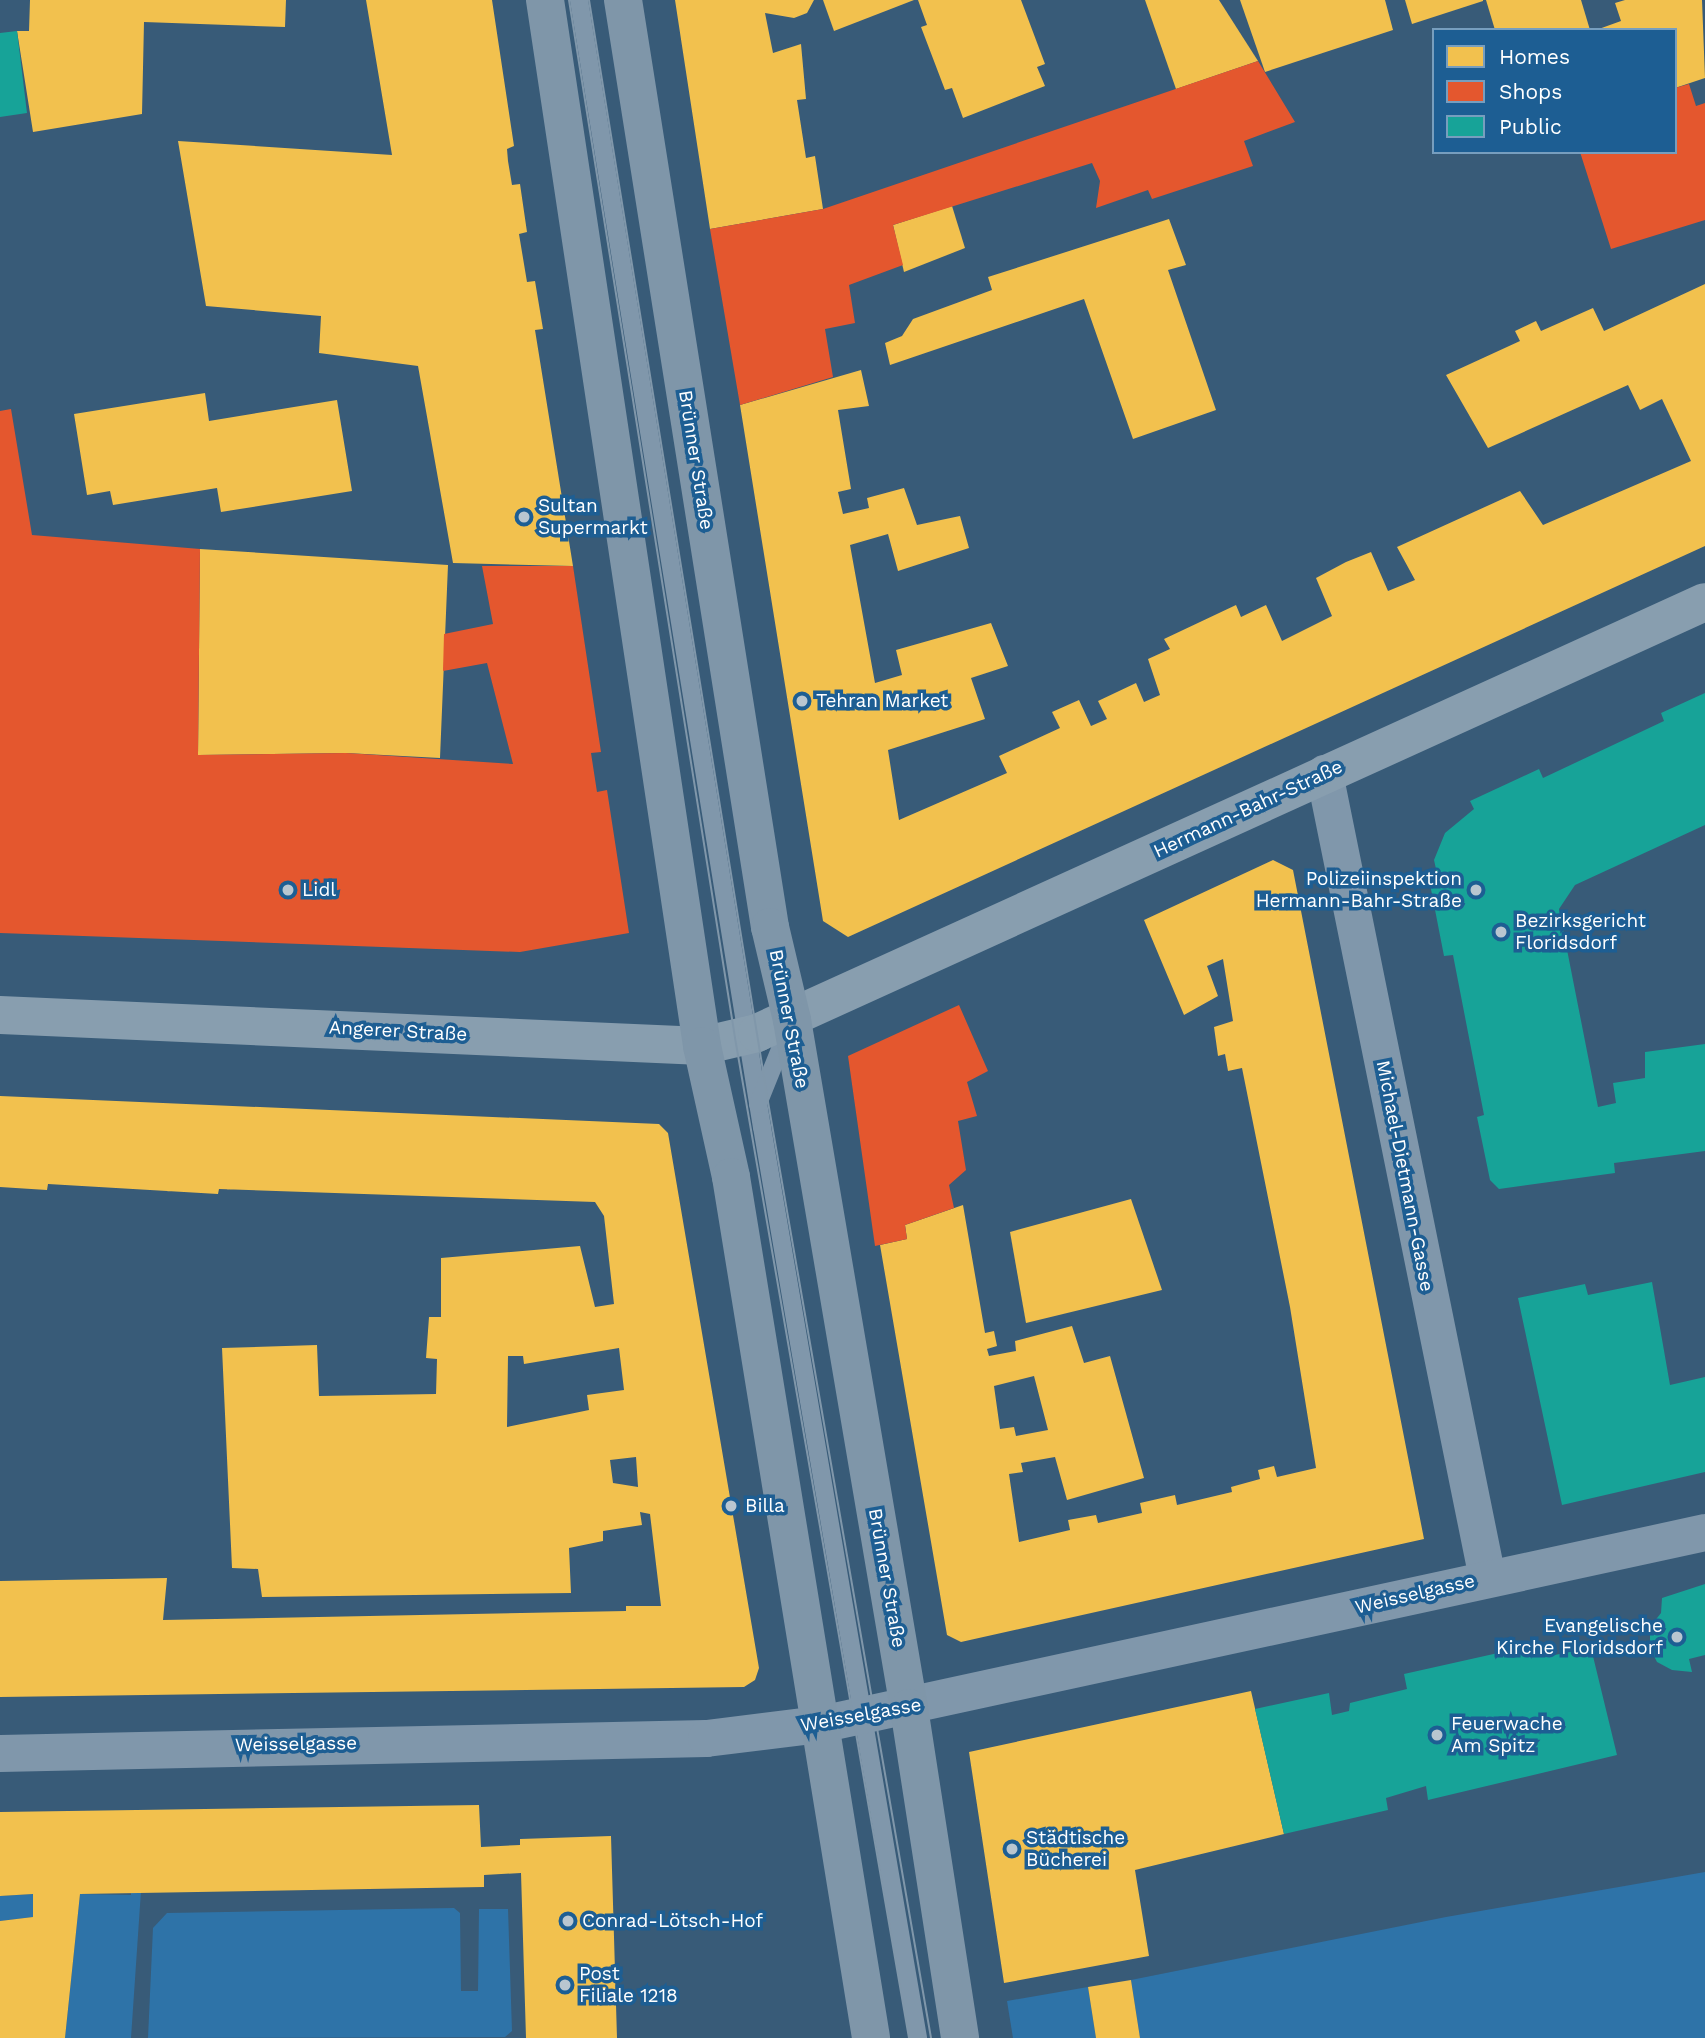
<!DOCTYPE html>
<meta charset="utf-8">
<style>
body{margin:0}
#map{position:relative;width:1705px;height:2038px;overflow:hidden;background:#385b78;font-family:"Work Sans",sans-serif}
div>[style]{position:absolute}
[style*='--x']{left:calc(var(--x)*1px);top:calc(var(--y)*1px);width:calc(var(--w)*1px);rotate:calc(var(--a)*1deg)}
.green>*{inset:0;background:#2e73a8}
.homes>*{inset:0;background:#f2c14e}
.shops>*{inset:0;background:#e4572e}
.public>*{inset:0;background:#17a398}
.lane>*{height:18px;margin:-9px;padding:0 9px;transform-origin:9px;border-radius:9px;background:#8097ab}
.street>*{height:37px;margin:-18.5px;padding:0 18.5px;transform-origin:18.5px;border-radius:18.5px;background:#8097ab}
.secondary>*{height:38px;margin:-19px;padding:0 19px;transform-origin:19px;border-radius:19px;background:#889eaf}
.primary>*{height:38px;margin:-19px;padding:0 19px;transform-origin:19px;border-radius:19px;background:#7f96a9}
.tram>*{height:2px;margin:-1px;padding:0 1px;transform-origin:1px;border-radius:1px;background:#8097aa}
.dots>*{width:19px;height:19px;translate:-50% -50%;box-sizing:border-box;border:4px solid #1d5e93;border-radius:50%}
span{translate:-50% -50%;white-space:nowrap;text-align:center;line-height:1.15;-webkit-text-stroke:7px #1d5e93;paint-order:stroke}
.street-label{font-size:19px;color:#fff}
.poi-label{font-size:19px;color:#fff}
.left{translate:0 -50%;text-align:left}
.right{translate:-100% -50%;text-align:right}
.legend{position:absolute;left:1432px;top:28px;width:245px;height:126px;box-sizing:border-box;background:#1d5e93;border:2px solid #779ebe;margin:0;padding:9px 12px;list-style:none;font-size:21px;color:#fff}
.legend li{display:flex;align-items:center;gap:14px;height:35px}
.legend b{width:35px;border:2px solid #779ebe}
</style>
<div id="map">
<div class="green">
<i style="clip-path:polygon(1705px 1872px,1705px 2038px,1140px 2038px,1131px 1980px,1446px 1917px)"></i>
<i style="clip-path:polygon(131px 1891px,141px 1891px,131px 2038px,65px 2038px,80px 1894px,131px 1895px)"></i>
<i style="clip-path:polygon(33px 1894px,33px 1917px,0 1921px,0 1896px)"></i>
<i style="clip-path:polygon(454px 1908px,460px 1913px,461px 1991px,478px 1991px,479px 1909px,508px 1909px,512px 2031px,505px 2037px,148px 2038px,153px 1928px,167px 1913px)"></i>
<i style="clip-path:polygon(1088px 1987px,1096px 2038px,1013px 2038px,1007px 2001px)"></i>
</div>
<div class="homes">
<i style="clip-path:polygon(30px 0,286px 0,285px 27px,144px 22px,142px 114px,33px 132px,17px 31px,29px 31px)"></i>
<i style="clip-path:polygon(366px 0,492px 0,514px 146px,507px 149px,508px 161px,512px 185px,520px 184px,527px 232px,519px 234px,527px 282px,535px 281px,543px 329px,535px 330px,573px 566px,453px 563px,418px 366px,319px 353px,321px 316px,206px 306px,178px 141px,392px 155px)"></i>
<i style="clip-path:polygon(675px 0,814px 0,807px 13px,794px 18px,765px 13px,773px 53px,801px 44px,806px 99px,797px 100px,806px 158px,815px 156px,823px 209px,710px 229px)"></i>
<i style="clip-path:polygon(823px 0,914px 0,834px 31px)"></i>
<i style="clip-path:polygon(918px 0,1021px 0,1045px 64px,1037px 67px,1045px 86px,963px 118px,952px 88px,945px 90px,921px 27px,927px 25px)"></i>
<i style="clip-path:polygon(1145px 0,1219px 0,1258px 61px,1176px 89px)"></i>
<i style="clip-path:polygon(1240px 0,1385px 0,1393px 30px,1265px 72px)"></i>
<i style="clip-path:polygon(1405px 0,1483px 0,1483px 1px,1412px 24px)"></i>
<i style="clip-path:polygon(1486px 0,1581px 0,1590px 30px,1495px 30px)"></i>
<i style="clip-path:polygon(1625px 0,1702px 0,1705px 78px,1675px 88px,1675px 30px,1596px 30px,1621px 21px,1615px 3px)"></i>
<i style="clip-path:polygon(952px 206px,965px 248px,904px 272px,893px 225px)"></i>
<i style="clip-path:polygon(1169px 219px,1186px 265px,1168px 270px,1216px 410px,1133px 439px,1084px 299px,890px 365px,885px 343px,902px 336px,913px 319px,992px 290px,988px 277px)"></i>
<i style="clip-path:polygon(1705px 284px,1705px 546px,848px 937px,823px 921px,740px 405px,861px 370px,869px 406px,838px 410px,851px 489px,838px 492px,843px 514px,869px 508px,867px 498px,904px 488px,917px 525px,960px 516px,969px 548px,898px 571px,888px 534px,850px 545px,875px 683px,902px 675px,896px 650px,991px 623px,1008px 666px,971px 678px,985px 719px,888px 750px,899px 820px,1007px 773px,999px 756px,1060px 728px,1052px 712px,1079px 700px,1091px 726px,1107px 719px,1098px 701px,1136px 683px,1144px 702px,1160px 695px,1148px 659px,1170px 649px,1164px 639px,1236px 605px,1241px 617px,1266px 605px,1282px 641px,1332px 616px,1316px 578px,1346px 562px,1371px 552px,1388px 591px,1415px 580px,1397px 547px,1520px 491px,1543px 525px,1691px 461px,1662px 399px,1640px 410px,1628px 385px,1488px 448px,1446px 375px,1520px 341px,1515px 331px,1536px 321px,1541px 331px,1593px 308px,1604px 331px)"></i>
<i style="clip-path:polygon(205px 393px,209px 421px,337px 400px,352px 491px,221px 512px,217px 488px,113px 505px,110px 491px,87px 495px,74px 414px)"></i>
<i style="clip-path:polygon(200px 549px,448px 565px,440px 758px,346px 753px,198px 755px)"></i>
<i style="clip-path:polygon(evenodd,1273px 860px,1293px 870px,1424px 1539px,961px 1642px,947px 1635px,880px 1245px,907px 1239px,905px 1225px,963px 1205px,985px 1333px,994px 1331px,997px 1346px,987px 1349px,989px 1356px,1016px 1351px,1015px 1341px,1072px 1326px,1084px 1363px,1110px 1356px,1144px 1478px,1067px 1500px,1055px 1457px,1021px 1463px,1023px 1472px,1009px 1474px,1019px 1542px,1070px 1530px,1068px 1520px,1096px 1515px,1098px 1523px,1142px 1513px,1140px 1503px,1175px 1495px,1177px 1505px,1232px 1492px,1231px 1487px,1260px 1479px,1258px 1470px,1274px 1466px,1277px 1477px,1316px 1468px,1290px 1307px,1242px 1068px,1228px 1071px,1225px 1054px,1218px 1056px,1214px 1027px,1233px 1021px,1223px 959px,1207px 966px,1218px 996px,1184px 1015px,1144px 920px,1273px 860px,1034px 1376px,1048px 1430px,1016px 1436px,1014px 1427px,1000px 1429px,994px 1386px,1034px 1376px)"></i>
<i style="clip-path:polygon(evenodd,0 1096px,659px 1124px,668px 1133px,759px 1668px,755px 1680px,744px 1687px,0 1697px,0 1581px,167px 1578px,163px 1620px,626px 1611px,626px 1606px,661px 1606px,650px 1514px,640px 1512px,642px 1525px,603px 1531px,603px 1541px,569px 1548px,571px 1593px,262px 1597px,258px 1569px,232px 1568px,222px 1348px,317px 1345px,319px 1396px,436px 1394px,437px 1359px,426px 1358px,429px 1317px,441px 1317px,441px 1258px,580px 1246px,595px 1307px,614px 1304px,604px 1216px,595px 1202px,219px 1189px,218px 1194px,48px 1184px,47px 1190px,0 1187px,0 1096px,619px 1348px,624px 1390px,587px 1395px,589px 1410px,507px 1427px,508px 1356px,523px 1356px,524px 1364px,619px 1348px,0 1096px,636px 1457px,638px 1487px,613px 1483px,610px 1460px,636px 1457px)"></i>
<i style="clip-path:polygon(1131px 1199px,1162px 1290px,1026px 1323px,1010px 1232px)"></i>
<i style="clip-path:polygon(1251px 1691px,1284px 1834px,1135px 1870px,1149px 1956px,1004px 1983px,969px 1752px)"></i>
<i style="clip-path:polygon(479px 1805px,481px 1847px,520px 1845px,520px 1839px,611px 1836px,617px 2038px,526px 2038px,521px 1873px,484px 1875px,484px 1887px,80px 1894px,65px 2038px,0 2038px,0 1921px,33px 1917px,33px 1894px,0 1896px,0 1812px)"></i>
<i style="clip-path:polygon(1131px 1980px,1140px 2038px,1096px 2038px,1088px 1987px)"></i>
</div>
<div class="shops">
<i style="clip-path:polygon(1258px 61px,1295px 122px,1244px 141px,1253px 166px,1152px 199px,1148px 190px,1096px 208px,1100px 181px,1092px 163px,893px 225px,903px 265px,849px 285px,855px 323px,825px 329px,833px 377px,740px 405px,710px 229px,823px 209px)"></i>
<i style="clip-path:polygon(1689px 84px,1696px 106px,1705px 103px,1705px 220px,1611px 249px,1580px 152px,1675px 152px,1675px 88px)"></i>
<i style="clip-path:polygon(11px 409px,32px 535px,200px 549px,198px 755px,346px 753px,513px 764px,487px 663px,443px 671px,444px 634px,493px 624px,482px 566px,573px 566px,601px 752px,591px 753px,597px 792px,607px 790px,629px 933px,520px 952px,0 933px,0 411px)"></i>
<i style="clip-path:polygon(959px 1005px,988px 1071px,967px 1082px,977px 1116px,958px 1121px,966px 1170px,949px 1185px,954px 1208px,905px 1225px,907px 1239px,875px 1246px,848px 1056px)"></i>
</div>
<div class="public">
<i style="clip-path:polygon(17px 31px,27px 113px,0 117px,0 33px)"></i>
<i style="clip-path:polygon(1705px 693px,1705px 825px,1575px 885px,1559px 909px,1598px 1107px,1616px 1103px,1613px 1083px,1645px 1078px,1645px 1052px,1705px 1044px,1705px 1151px,1614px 1163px,1615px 1173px,1499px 1189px,1490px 1180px,1477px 1117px,1484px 1115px,1453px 955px,1444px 956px,1429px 879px,1438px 878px,1434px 860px,1445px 833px,1474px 809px,1470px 801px,1539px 769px,1543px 778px,1664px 721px,1661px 713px)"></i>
<i style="clip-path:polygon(1652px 1282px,1670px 1385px,1705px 1377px,1705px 1472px,1562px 1505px,1518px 1298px,1585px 1284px,1588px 1295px)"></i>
<i style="clip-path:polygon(1705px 1584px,1705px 1655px,1689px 1659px,1692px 1672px,1672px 1670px,1657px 1662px,1650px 1648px,1650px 1627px,1661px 1613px,1662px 1598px)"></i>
<i style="clip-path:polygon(1543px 1643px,1544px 1657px,1591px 1648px,1617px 1755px,1428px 1800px,1426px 1786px,1386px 1798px,1388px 1810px,1284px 1834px,1255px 1709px,1329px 1693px,1332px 1715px,1349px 1711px,1350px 1703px,1407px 1689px,1404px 1674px)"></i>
</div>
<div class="lane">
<i style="--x:579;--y:0;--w:1142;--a:80.78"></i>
<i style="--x:762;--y:1127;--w:924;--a:80.28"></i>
<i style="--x:758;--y:1104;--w:78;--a:-68.1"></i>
</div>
<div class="street">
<i style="--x:1324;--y:773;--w:821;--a:78.55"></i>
<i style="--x:0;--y:1753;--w:706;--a:-1.22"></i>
<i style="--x:706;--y:1738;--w:115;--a:-7"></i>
<i style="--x:820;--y:1724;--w:906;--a:-12.24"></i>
</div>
<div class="secondary">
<i style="--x:0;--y:1015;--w:703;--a:2.53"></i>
<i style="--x:702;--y:1046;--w:57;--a:-13.3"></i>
<i style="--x:757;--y:1033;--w:1041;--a:-24.45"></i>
</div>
<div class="primary">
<i style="--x:545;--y:0;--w:1058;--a:81.46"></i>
<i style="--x:702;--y:1046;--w:134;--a:77.5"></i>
<i style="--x:731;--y:1177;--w:872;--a:80.76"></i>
<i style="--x:623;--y:0;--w:939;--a:80.99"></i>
<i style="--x:770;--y:927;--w:96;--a:76.7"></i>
<i style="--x:792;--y:1020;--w:698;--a:80.35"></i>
<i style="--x:909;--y:1708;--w:334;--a:81.2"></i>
</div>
<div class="tram">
<i style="--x:569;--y:0;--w:1051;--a:80.91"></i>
<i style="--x:735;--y:1038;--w:1015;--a:80.13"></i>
<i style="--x:589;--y:0;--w:1116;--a:80.77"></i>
<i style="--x:768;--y:1102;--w:950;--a:80.12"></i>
</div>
<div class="dots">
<i style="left:524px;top:517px;background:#b9c6d0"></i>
<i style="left:802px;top:701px;background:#b9c6d0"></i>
<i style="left:288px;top:890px;background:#b9c6d0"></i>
<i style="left:1476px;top:890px;background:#b9c6d0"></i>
<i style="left:1501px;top:932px;background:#b9c6d0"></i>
<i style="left:731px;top:1506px;background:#b9c6d0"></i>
<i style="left:1677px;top:1637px;background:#b9c6d0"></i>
<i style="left:1437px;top:1735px;background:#b9c6d0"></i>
<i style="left:1012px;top:1849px;background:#b9c6d0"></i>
<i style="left:568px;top:1921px;background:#b9c6d0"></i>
<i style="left:565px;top:1985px;background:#b9c6d0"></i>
</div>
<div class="street-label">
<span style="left:696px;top:460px;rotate:81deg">Brünner Straße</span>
<span style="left:1248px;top:809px;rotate:-25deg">Hermann-Bahr-Straße</span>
<span style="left:789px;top:1019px;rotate:79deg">Brünner Straße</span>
<span style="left:398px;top:1031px;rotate:3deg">Angerer Straße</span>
<span style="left:1405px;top:1176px;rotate:79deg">Michael-Dietmann-Gasse</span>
<span style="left:887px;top:1578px;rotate:80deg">Brünner Straße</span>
<span style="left:1415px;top:1594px;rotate:-13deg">Weisselgasse</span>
<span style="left:861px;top:1715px;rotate:-10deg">Weisselgasse</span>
<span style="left:296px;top:1744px;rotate:-1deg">Weisselgasse</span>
</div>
<div class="poi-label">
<span class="left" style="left:538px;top:517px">Sultan<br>Supermarkt</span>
<span class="left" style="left:816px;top:701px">Tehran Market</span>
<span class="right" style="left:1462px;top:890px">Polizeiinspektion<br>Hermann-Bahr-Straße</span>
<span class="left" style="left:302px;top:890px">Lidl</span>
<span class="left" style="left:1515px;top:932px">Bezirksgericht<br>Floridsdorf</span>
<span class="left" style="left:745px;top:1506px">Billa</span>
<span class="right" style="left:1663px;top:1637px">Evangelische<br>Kirche Floridsdorf</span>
<span class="left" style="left:1451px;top:1735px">Feuerwache<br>Am Spitz</span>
<span class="left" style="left:1026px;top:1849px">Städtische<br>Bücherei</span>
<span class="left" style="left:582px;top:1921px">Conrad-Lötsch-Hof</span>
<span class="left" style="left:579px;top:1985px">Post<br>Filiale 1218</span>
</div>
<ul class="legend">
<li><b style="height:19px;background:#f2c14e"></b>Homes</li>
<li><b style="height:19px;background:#e4572e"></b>Shops</li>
<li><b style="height:19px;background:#17a398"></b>Public</li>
</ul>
</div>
